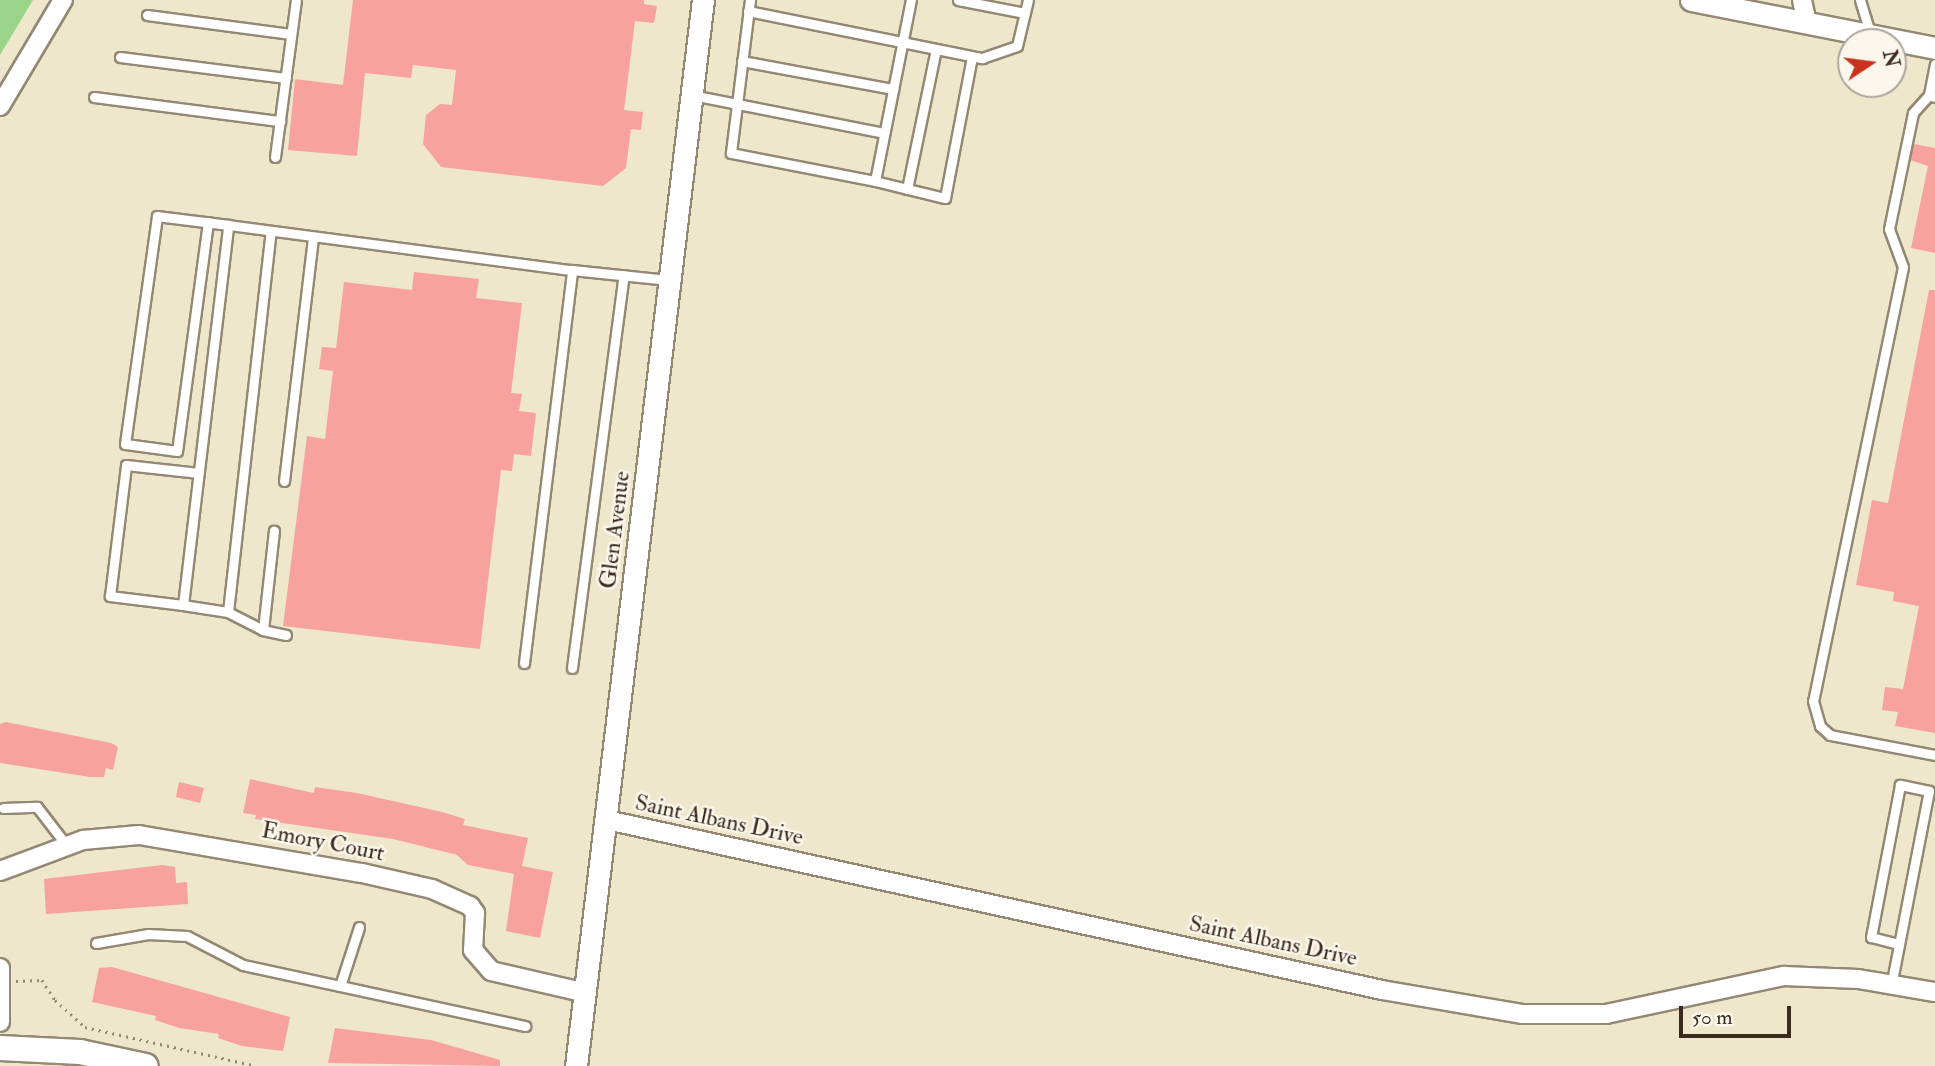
<!DOCTYPE html>
<style>
body{margin:0}
#map{position:relative;width:1935px;height:1066px;overflow:hidden;background:#eee7cb;font-family:"IM FELL Double Pica",serif}
div>[style]{position:absolute}
[style*='--x']{left:calc(var(--x)*1px);top:calc(var(--y)*1px);width:calc(var(--w)*1px);rotate:calc(var(--a)*1deg)}
.green>*{inset:0;background:#99d488}
.building>*{inset:0;background:#f7a29f}
.path>*{height:2.5px;margin-top:-1.25px;transform-origin:0;background:repeating-linear-gradient(90deg,#948874 0 2px,transparent 0 7px)}
.roads{filter:drop-shadow(2px 0 #948874) drop-shadow(-2px 0 #948874) drop-shadow(0 2px #948874) drop-shadow(0 -2px #948874)}
.service>*{height:9px;margin:-4.5px;padding:0 4.5px;transform-origin:4.5px;border-radius:4.5px;background:#fff}
.minor>*{height:18px;margin:-9px;padding:0 9px;transform-origin:9px;border-radius:9px;background:#fff}
.tertiary>*{height:21px;margin:-10.5px;padding:0 10.5px;transform-origin:10.5px;border-radius:10.5px;background:#fff}
.secondary>*{height:24px;margin:-12px;padding:0 12px;transform-origin:12px;border-radius:12px;background:#fff}
span{translate:-50% -50%;white-space:nowrap;text-align:center;line-height:1.15;-webkit-text-stroke:5px #fbf7ec;paint-order:stroke}
.street-label{font-size:23px;color:#3b2a1e}
.north{position:absolute;left:1837px;top:28px;width:70px;height:70px;box-sizing:border-box;background:#fbf7ec;border:2px solid #aea59a;border-radius:50%;rotate:77deg;font-size:19px;font-weight:700;line-height:28px;text-align:center;color:#3b2a1e}
.north::after{content:'';display:block;margin:auto;width:24px;height:32px;background:#c8321e;clip-path:polygon(50% 0,100% 100%,50% 72%,0 100%)}
.scale{position:absolute;left:1679px;top:1006px;width:112px;height:32px;box-sizing:border-box;border:4px solid #3b2a1e;border-top:0;padding-left:9px;font-size:21px;line-height:24px;white-space:nowrap;color:#3b2a1e;-webkit-text-stroke:5px #fbf7ec;paint-order:stroke}
</style>
<div id="map">
<div class="green">
<i style="clip-path:polygon(0 0,33px 0,0 55px)"></i>
</div>
<div class="building">
<i style="clip-path:polygon(353px 0,644px 0,644px 4px,657px 6px,654px 23px,635px 21px,624px 110px,643px 112px,641px 130px,631px 129px,626px 168px,603px 186px,441px 167px,423px 144px,426px 115px,440px 104px,452px 105px,456px 70px,413px 65px,411px 78px,365px 73px,357px 156px,288px 150px,295px 79px,343px 85px)"></i>
<i style="clip-path:polygon(1914px 144px,1935px 148px,1935px 253px,1911px 248px,1928px 166px,1910px 160px)"></i>
<i style="clip-path:polygon(414px 272px,479px 279px,476px 298px,522px 303px,511px 393px,522px 394px,519px 411px,536px 413px,531px 456px,514px 454px,512px 471px,501px 470px,480px 649px,283px 626px,307px 436px,325px 439px,333px 371px,319px 369px,322px 347px,336px 348px,344px 282px,412px 290px)"></i>
<i style="clip-path:polygon(1929px 290px,1935px 290px,1935px 733px,1895px 726px,1898px 712px,1882px 710px,1885px 687px,1903px 689px,1919px 606px,1893px 601px,1894px 592px,1856px 585px,1872px 500px,1888px 503px)"></i>
<i style="clip-path:polygon(6px 722px,111px 743px,118px 747px,113px 770px,106px 768px,104px 777px,90px 777px,0 763px,0 724px)"></i>
<i style="clip-path:polygon(250px 779px,314px 793px,315px 787px,357px 793px,442px 812px,465px 819px,463px 825px,528px 838px,522px 866px,553px 872px,540px 938px,506px 931px,514px 874px,468px 865px,457px 855px,393px 839px,255px 819px,256px 815px,243px 813px)"></i>
<i style="clip-path:polygon(179px 782px,204px 788px,200px 803px,176px 797px)"></i>
<i style="clip-path:polygon(162px 865px,175px 867px,176px 883px,187px 882px,188px 904px,46px 914px,44px 879px)"></i>
<i style="clip-path:polygon(112px 967px,290px 1017px,283px 1051px,242px 1046px,218px 1038px,219px 1034px,179px 1028px,155px 1020px,156px 1016px,92px 1002px,99px 968px)"></i>
<i style="clip-path:polygon(335px 1028px,431px 1040px,500px 1060px,500px 1066px,328px 1063px)"></i>
</div>
<div class="path">
<i style="--x:16;--y:981;--w:26;--a:-2"></i>
<i style="--x:42;--y:980;--w:24;--a:57"></i>
<i style="--x:55;--y:1000;--w:40;--a:42"></i>
<i style="--x:85;--y:1027;--w:175;--a:12.8"></i>
</div>
<div class="roads">
<div class="service">
<i style="--x:750;--y:0;--w:154;--a:97.1"></i>
<i style="--x:731;--y:153;--w:147;--a:11"></i>
<i style="--x:875;--y:181;--w:185;--a:-78.8"></i>
<i style="--x:958;--y:0;--w:68;--a:11"></i>
<i style="--x:1860;--y:0;--w:37;--a:73"></i>
<i style="--x:748;--y:11;--w:239;--a:11.4"></i>
<i style="--x:982;--y:58;--w:37;--a:-19"></i>
<i style="--x:1017;--y:46;--w:47;--a:-76.6"></i>
<i style="--x:147;--y:15;--w:145;--a:7.5"></i>
<i style="--x:120;--y:57;--w:167;--a:7.2"></i>
<i style="--x:742;--y:61;--w:154;--a:10.5"></i>
<i style="--x:1935;--y:64;--w:32;--a:101"></i>
<i style="--x:1929;--y:95;--w:6;--a:18"></i>
<i style="--x:692;--y:95;--w:196;--a:11.2"></i>
<i style="--x:1929;--y:95;--w:24;--a:132"></i>
<i style="--x:1913;--y:113;--w:118;--a:101.7"></i>
<i style="--x:1889;--y:229;--w:40;--a:69.8"></i>
<i style="--x:1903;--y:267;--w:443;--a:101.7"></i>
<i style="--x:1813;--y:701;--w:26;--a:74"></i>
<i style="--x:1820;--y:726;--w:13;--a:42"></i>
<i style="--x:1830;--y:735;--w:107;--a:10.8"></i>
<i style="--x:94;--y:97;--w:188;--a:7.4"></i>
<i style="--x:275;--y:157;--w:158;--a:-82.4"></i>
<i style="--x:875;--y:181;--w:72;--a:13.7"></i>
<i style="--x:945;--y:198;--w:144;--a:-79.2"></i>
<i style="--x:907;--y:189;--w:143;--a:-78.3"></i>
<i style="--x:208;--y:222;--w:231;--a:97.7"></i>
<i style="--x:177;--y:451;--w:52;--a:-172.3"></i>
<i style="--x:125;--y:444;--w:230;--a:-82"></i>
<i style="--x:157;--y:216;--w:72;--a:7.2"></i>
<i style="--x:284;--y:481;--w:246;--a:-83.2"></i>
<i style="--x:183;--y:605;--w:74;--a:-173"></i>
<i style="--x:110;--y:596;--w:132;--a:-83"></i>
<i style="--x:126;--y:465;--w:73;--a:6.3"></i>
<i style="--x:228;--y:612;--w:383;--a:-83.6"></i>
<i style="--x:263;--y:630;--w:100;--a:-83.7"></i>
<i style="--x:286;--y:635;--w:24;--a:-168"></i>
<i style="--x:263;--y:630;--w:39;--a:-153"></i>
<i style="--x:228;--y:612;--w:46;--a:-171.2"></i>
<i style="--x:183;--y:605;--w:383;--a:-83.2"></i>
<i style="--x:228;--y:225;--w:347;--a:7.5"></i>
<i style="--x:524;--y:663;--w:396;--a:-83"></i>
<i style="--x:572;--y:270;--w:97;--a:5.9"></i>
<i style="--x:572;--y:668;--w:396;--a:-82.5"></i>
<i style="--x:3;--y:808;--w:34;--a:-2"></i>
<i style="--x:37;--y:807;--w:49;--a:52.4"></i>
<i style="--x:96;--y:943;--w:53;--a:-9.8"></i>
<i style="--x:148;--y:934;--w:39;--a:3"></i>
<i style="--x:187;--y:936;--w:63;--a:27.4"></i>
<i style="--x:243;--y:965;--w:289;--a:12.2"></i>
<i style="--x:340;--y:986;--w:62;--a:-72.1"></i>
<i style="--x:1891;--y:986;--w:199;--a:-79"></i>
<i style="--x:1929;--y:791;--w:30;--a:-168"></i>
<i style="--x:1900;--y:785;--w:155;--a:100.8"></i>
<i style="--x:1871;--y:937;--w:29;--a:14"></i>
</div>
<div class="minor">
<i style="--x:1802;--y:0;--w:24;--a:78"></i>
<i style="--x:0;--y:106;--w:123;--a:-59.3"></i>
<i style="--x:607;--y:820;--w:793;--a:12.37"></i>
<i style="--x:1382;--y:990;--w:143;--a:9.7"></i>
<i style="--x:1523;--y:1014;--w:83;--a:0"></i>
<i style="--x:1606;--y:1014;--w:182;--a:-12.1"></i>
<i style="--x:1784;--y:976;--w:74;--a:2.3"></i>
<i style="--x:1858;--y:979;--w:78;--a:9.6"></i>
<i style="--x:0;--y:871;--w:89;--a:-20.5"></i>
<i style="--x:83;--y:840;--w:56;--a:-5.1"></i>
<i style="--x:139;--y:835;--w:226;--a:9.7"></i>
<i style="--x:362;--y:873;--w:72;--a:12.9"></i>
<i style="--x:432;--y:889;--w:42;--a:24.1"></i>
<i style="--x:470;--y:906;--w:9;--a:54"></i>
<i style="--x:475;--y:913;--w:37;--a:93"></i>
<i style="--x:473;--y:950;--w:28;--a:49"></i>
<i style="--x:491;--y:971;--w:98;--a:13"></i>
<i style="--x:0;--y:968;--w:54;--a:90"></i>
</div>
<div class="tertiary">
<i style="--x:1691;--y:0;--w:249;--a:11.1"></i>
<i style="--x:576;--y:1066;--w:1074;--a:-83.21"></i>
</div>
<div class="secondary">
<i style="--x:0;--y:1048;--w:80;--a:2.9"></i>
<i style="--x:80;--y:1052;--w:67;--a:12"></i>
</div>
</div>
<div class="street-label">
<span style="left:615px;top:530px;rotate:-83deg">Glen Avenue</span>
<span style="left:719px;top:820px;rotate:12deg">Saint Albans Drive</span>
<span style="left:323px;top:842px;rotate:11deg">Emory Court</span>
<span style="left:1273px;top:941px;rotate:12deg">Saint Albans Drive</span>
</div>
<div class="north">N</div>
<div class="scale">50 m</div>
</div>
